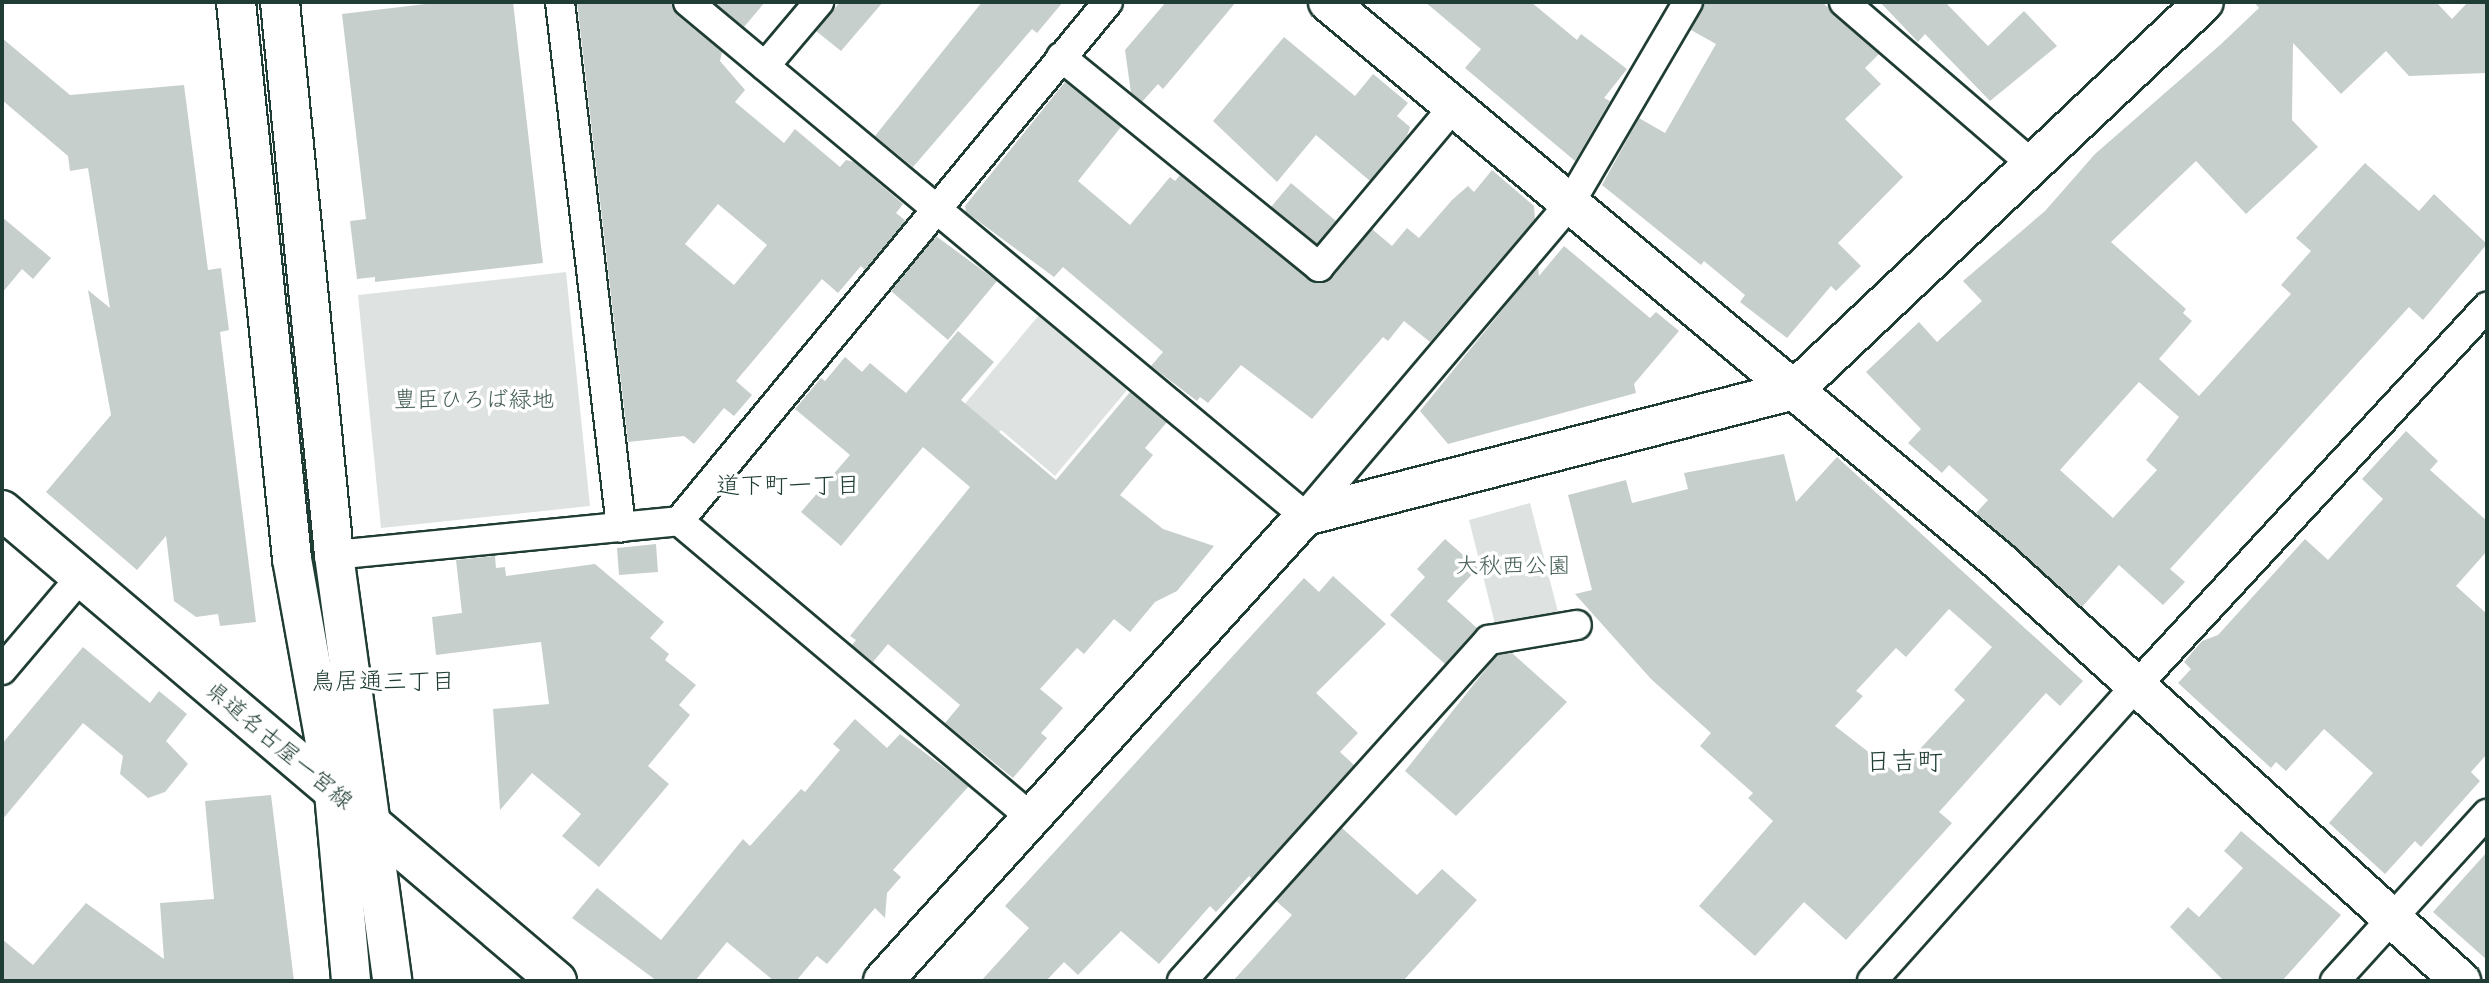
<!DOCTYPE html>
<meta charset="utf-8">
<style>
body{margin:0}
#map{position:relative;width:2489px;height:983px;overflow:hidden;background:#fff;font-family:"Architects Daughter","Klee One",sans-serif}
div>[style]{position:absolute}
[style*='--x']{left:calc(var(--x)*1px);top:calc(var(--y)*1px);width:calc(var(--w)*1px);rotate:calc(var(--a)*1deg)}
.green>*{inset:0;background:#dee3e2}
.building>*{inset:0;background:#c7cfcc}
.roads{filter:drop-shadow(2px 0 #1f3d34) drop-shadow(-2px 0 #1f3d34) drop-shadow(0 2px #1f3d34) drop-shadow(0 -2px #1f3d34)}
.street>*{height:28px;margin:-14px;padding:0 14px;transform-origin:14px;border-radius:14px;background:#fff}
.secondary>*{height:38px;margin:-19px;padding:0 19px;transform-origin:19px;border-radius:19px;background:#fff}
span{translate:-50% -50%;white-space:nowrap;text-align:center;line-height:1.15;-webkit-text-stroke:7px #fff;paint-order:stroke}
.park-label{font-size:23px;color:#455e57}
.street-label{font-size:23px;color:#1f3d34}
.neighbourhood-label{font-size:24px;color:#1f3d34}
.quarter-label{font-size:26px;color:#1f3d34}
.frame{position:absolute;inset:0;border:4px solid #1f3d34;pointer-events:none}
</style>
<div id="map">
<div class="green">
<i style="clip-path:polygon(566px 272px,590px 506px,381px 528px,358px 295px)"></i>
<i style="clip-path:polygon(1039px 315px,1127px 390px,1055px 476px,1001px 430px,987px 446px,953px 418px)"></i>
<i style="clip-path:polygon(1530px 503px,1558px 612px,1496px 628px,1469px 520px)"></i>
</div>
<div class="building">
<i style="clip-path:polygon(442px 2px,513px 2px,543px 263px,375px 282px,375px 277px,357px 279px,350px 221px,366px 219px,342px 14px)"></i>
<i style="clip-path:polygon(evenodd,577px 2px,672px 2px,677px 15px,722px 52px,720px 61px,745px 90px,735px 102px,784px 143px,795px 129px,840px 167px,846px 160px,854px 162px,903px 204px,896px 213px,906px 221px,865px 270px,861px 266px,838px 293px,822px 279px,736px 381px,752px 395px,734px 416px,724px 408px,694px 444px,684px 436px,628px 442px,577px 2px,718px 204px,767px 245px,734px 285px,685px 244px,718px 204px)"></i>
<i style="clip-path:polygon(714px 2px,765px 2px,744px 27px)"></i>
<i style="clip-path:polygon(840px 2px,883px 2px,841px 51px,816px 31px)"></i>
<i style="clip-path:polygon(982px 2px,1063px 2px,1037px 33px,1032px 29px,913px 167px,875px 136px)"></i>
<i style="clip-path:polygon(1166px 2px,1236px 2px,1163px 89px,1158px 84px,1142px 102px,1131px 93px,1125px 50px)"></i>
<i style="clip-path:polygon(1425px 2px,1531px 2px,1577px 40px,1581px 34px,1627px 69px,1604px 98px,1610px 101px,1575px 161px,1465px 68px,1481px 49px)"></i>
<i style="clip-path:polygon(1705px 2px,1822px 2px,1879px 54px,1865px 68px,1881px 84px,1845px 119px,1903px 177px,1838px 243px,1861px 266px,1836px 291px,1831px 286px,1787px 338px,1740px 302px,1745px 295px,1704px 261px,1701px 265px,1602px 185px,1639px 118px,1665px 133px,1716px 44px,1691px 30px)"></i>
<i style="clip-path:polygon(1880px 2px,1945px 2px,1988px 46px,2024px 11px,2057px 46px,1990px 101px,1925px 34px,1918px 42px)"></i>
<i style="clip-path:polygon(evenodd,2254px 2px,2436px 2px,2452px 19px,2468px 2px,2487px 2px,2487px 73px,2409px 76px,2386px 51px,2341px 94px,2293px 43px,2292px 120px,2318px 147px,2246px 214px,2196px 161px,2111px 242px,2186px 309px,2183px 313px,2192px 321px,2159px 359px,2199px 396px,2291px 294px,2281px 285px,2311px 251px,2296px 238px,2365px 163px,2419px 211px,2434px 194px,2487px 244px,2423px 320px,2409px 307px,2170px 569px,2185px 582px,2163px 605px,2119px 565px,2082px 607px,1976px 513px,1988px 500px,1949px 465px,1942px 473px,1908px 443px,1921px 429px,1866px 372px,1919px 322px,1937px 342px,1982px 301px,1963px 281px,2045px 211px,2095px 154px,2220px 45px,2259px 8px,2254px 2px,2139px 382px,2179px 417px,2146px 460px,2157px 470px,2113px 518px,2060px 470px,2139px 382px)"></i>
<i style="clip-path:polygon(1284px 37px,1355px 96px,1373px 74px,1408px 103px,1397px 116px,1410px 127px,1407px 136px,1370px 181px,1316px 135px,1277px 182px,1213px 121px)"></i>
<i style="clip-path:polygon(2px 38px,70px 95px,184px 85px,208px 270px,221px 268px,229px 330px,220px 332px,256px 622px,220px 626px,218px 614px,196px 617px,174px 601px,166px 536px,137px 570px,46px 492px,111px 415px,88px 290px,110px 308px,88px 168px,70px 171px,68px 156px,2px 100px)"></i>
<i style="clip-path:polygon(1065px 82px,1121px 127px,1078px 181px,1130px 225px,1170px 177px,1175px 181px,1180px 175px,1316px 283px,1332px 278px,1372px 229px,1392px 246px,1407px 228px,1419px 238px,1452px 200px,1468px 186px,1474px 192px,1492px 170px,1534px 206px,1535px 219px,1430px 342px,1404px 321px,1388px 341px,1383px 337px,1312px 419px,1241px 365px,1208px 403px,1200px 397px,1197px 401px,1151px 366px,1163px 352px,1063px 267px,1054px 277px,966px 212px,965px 206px)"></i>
<i style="clip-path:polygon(1291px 183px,1336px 221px,1317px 244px,1271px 207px)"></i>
<i style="clip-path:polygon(2px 217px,51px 258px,33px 279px,22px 269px,2px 293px)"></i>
<i style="clip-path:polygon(936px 236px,997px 281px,948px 340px,891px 291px)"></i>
<i style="clip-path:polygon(1564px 246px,1650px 318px,1656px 312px,1679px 331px,1634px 384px,1636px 393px,1448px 444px,1420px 411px,1538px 266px,1539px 276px)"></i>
<i style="clip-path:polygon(958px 331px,994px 362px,961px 400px,1056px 480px,1130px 392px,1167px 422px,1145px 448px,1153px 455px,1120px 495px,1163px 529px,1214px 546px,1177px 591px,1155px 602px,1130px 632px,1114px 619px,1084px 654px,1077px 648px,1040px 689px,1063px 708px,1041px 733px,1047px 738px,1013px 778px,945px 723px,960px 705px,888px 644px,873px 662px,852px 645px,856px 640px,850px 636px,970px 487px,923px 447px,841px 546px,801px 512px,850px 455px,795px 409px,821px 378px,825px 381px,845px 357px,862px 372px,870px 363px,906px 393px)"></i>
<i style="clip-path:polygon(2406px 431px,2438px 461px,2430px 470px,2487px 521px,2487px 551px,2456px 586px,2487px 614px,2487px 754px,2471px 772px,2480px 781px,2421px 847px,2415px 841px,2385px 874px,2329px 823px,2373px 773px,2324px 729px,2286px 771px,2276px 762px,2271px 768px,2178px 683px,2191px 669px,2184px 662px,2202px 641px,2218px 635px,2305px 539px,2328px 560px,2383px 499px,2362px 479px)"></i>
<i style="clip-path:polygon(evenodd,1784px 454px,1796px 502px,1837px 457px,2083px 681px,2060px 706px,2046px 693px,1939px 812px,1952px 823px,1846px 940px,1804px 902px,1755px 956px,1699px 906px,1773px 821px,1748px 798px,1753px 793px,1700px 746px,1711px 733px,1651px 679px,1575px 594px,1592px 590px,1568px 495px,1626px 480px,1632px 503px,1688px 489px,1684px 473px,1784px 454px,1949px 609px,1992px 647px,1954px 690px,1965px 700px,1897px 774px,1835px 726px,1863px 696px,1856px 691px,1896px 648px,1906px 657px,1949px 609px)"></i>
<i style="clip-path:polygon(1445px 539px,1478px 568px,1447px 601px,1477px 628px,1445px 664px,1390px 615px,1425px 577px,1417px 569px)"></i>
<i style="clip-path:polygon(656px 544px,658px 572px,619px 575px,617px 548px)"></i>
<i style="clip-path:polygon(495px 556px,496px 568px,505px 567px,506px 576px,595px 564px,664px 622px,650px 638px,669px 654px,665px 660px,696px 685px,679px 705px,690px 715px,648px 766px,669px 784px,599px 867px,562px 836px,581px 814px,532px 773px,500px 810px,493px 709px,549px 704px,541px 642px,436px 655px,432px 617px,462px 613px,456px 560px)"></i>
<i style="clip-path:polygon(1333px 576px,1386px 624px,1316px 693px,1358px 733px,1340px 752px,1354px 765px,1252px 879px,1249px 876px,1216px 912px,1210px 906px,1159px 964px,1121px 931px,1078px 975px,1064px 962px,1046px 981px,981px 981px,1029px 928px,1005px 906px,1304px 578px,1319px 592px)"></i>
<i style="clip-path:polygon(83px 647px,150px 703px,159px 691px,187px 714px,166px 741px,188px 764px,165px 792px,148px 798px,120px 774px,123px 756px,83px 723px,2px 820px,2px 744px)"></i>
<i style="clip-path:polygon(1512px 653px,1567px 702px,1456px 816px,1405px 771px,1497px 655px)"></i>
<i style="clip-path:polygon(855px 719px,887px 748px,900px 734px,969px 786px,893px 870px,901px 877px,887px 893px,885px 918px,875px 908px,827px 964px,817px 956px,796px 981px,774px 981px,727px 942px,695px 981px,657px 981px,572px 918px,597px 888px,661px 940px,743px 839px,750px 846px,801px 789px,805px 792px,840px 750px,833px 744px)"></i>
<i style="clip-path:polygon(271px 795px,294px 981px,2px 981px,2px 939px,33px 965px,86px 903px,164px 959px,160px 903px,214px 899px,205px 801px)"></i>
<i style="clip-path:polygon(1342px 828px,1417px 895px,1442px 869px,1477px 900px,1403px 981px,1233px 981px,1292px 915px,1276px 901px)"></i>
<i style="clip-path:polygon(2241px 831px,2341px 915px,2282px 981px,2224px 981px,2170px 927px,2188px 907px,2199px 917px,2243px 868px,2224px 851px)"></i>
<i style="clip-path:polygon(2487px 852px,2487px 960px,2433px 912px)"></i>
</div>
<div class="roads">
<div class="street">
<i style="--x:560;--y:2;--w:529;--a:83.37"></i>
<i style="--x:688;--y:2;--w:803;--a:39.8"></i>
<i style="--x:1305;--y:516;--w:410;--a:-49.7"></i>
<i style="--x:1570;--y:203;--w:233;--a:-59.6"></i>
<i style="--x:1844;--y:2;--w:248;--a:40.8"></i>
<i style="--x:1061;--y:57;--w:333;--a:39.1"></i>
<i style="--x:1319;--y:267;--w:210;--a:-50"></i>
<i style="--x:765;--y:66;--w:84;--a:-49.8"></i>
<i style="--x:679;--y:521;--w:673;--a:-50.42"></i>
<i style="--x:334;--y:555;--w:347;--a:-5.6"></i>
<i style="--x:679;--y:521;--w:460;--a:40.1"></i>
<i style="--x:2;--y:670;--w:122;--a:-49.7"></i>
<i style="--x:1182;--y:981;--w:459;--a:-48"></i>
<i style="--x:1489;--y:640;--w:89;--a:-9.7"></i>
<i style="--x:1872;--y:981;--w:396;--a:-48.2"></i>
<i style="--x:2136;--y:686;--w:517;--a:-47.2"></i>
<i style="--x:2335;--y:981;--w:226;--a:-47.7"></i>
</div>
<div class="secondary">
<i style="--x:236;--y:2;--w:560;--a:84.26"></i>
<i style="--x:292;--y:559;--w:238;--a:79.8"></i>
<i style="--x:334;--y:793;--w:189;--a:84.8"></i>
<i style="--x:280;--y:2;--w:556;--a:84.42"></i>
<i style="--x:334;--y:555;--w:430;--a:82.2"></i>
<i style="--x:1328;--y:2;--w:872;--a:39.79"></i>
<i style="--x:1998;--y:560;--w:626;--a:42.28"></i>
<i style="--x:2;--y:510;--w:728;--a:40.32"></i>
<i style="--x:883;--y:981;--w:628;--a:-47.78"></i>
<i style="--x:1305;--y:516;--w:505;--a:-14.45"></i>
<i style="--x:1794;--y:390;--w:564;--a:-43.42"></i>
</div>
</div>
<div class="park-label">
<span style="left:474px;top:400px">豊臣ひろば緑地</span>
<span style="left:1513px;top:566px">大秋西公園</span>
</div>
<div class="street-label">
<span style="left:279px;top:746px;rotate:40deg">県道名古屋一宮線</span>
</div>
<div class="neighbourhood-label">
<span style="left:788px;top:487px">道下町一丁目</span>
<span style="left:383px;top:683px">鳥居通三丁目</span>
</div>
<div class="quarter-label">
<span style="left:1904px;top:763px">日吉町</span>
</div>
<div class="frame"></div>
</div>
